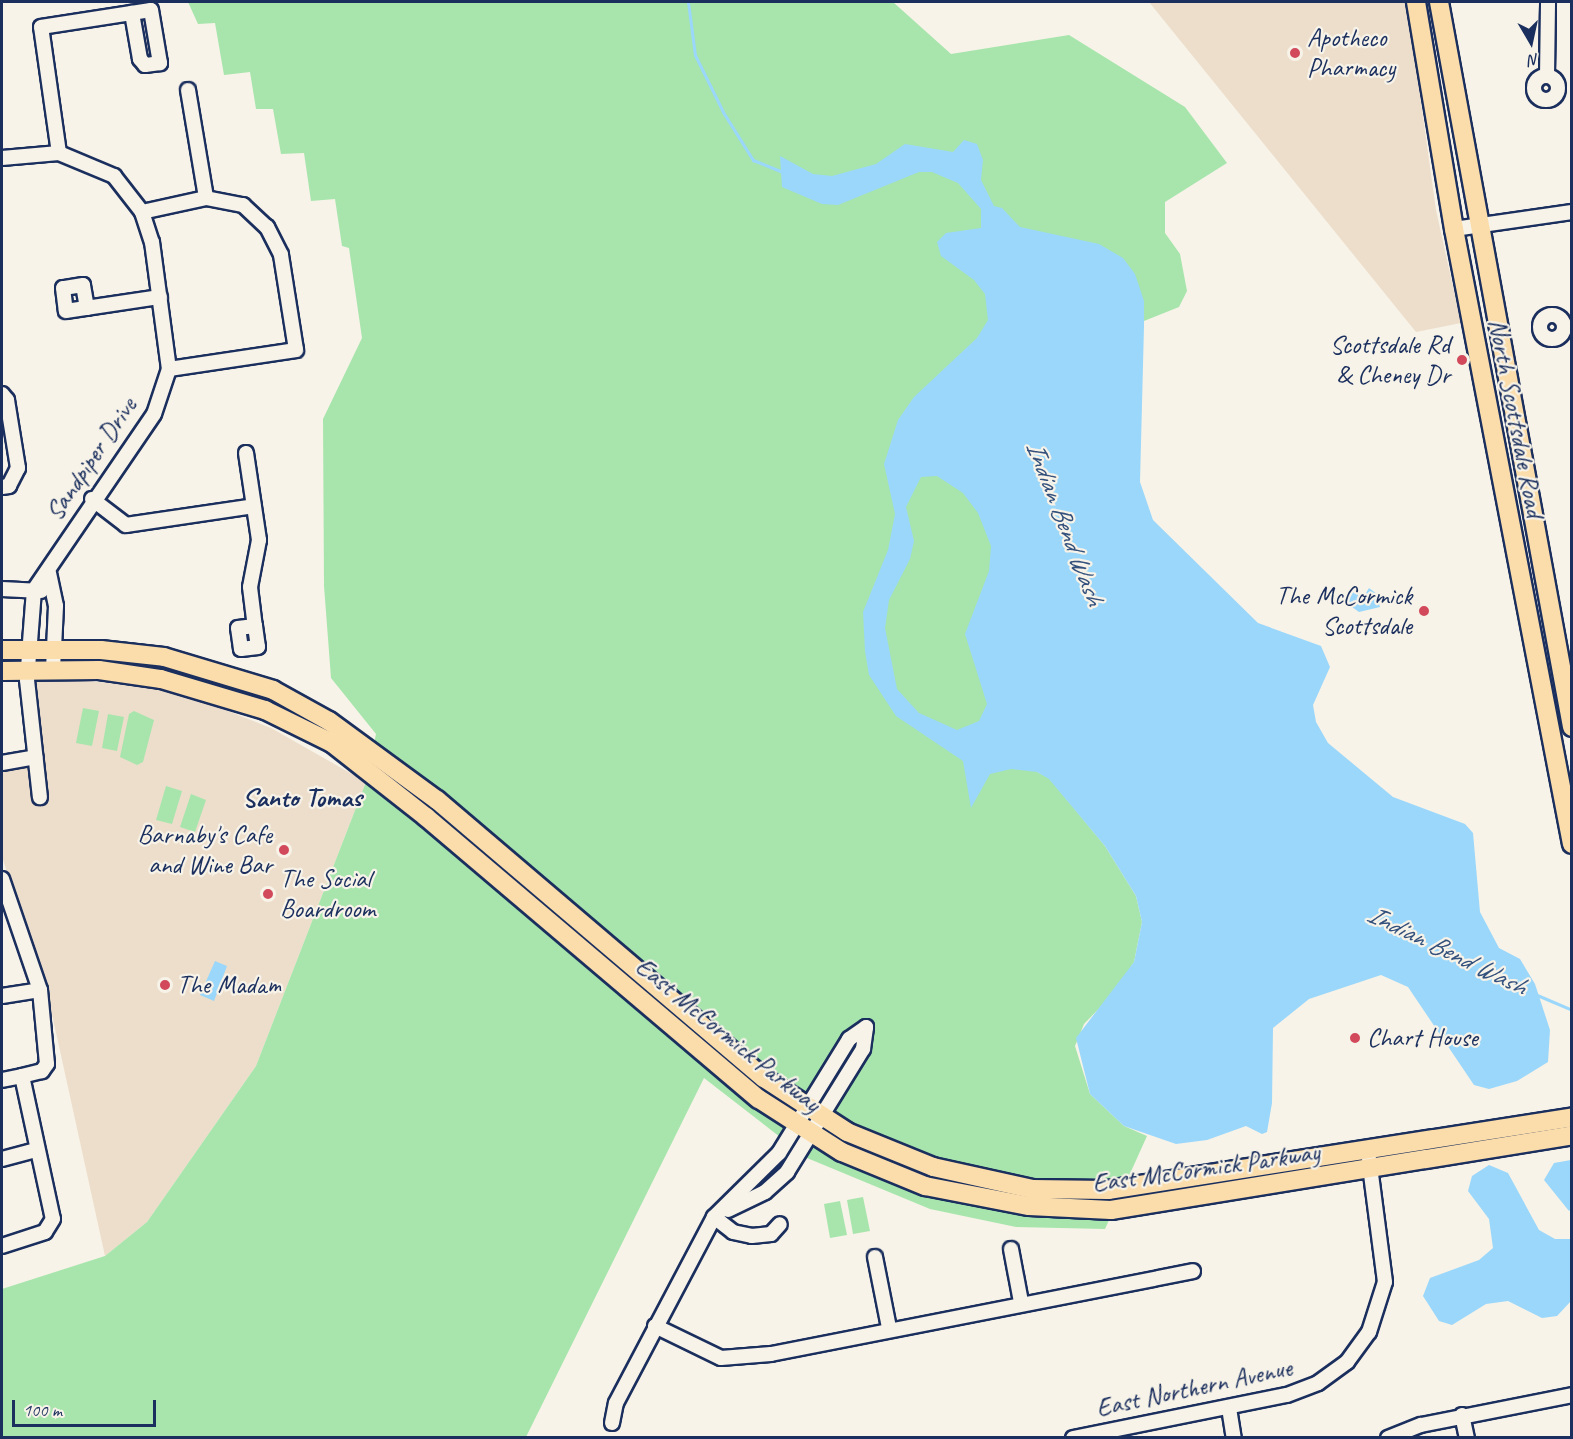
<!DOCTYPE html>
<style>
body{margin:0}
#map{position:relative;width:1573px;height:1439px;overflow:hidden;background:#f7f3e8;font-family:Caveat,sans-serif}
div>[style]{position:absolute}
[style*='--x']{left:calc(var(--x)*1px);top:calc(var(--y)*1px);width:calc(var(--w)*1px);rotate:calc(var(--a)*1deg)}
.built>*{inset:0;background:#eddecb}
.green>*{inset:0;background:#a7e5ad}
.water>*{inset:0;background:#9ad7fb}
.stream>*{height:3px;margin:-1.5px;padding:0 1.5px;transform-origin:1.5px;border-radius:1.5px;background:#9ad7fb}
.roads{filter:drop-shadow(2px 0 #1b2f5e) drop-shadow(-2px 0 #1b2f5e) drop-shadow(0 2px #1b2f5e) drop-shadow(0 -2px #1b2f5e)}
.minor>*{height:14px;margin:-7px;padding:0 7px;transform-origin:7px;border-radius:7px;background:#f7f3e8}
.minor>.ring{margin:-7px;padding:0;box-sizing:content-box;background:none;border:14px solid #f7f3e8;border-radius:50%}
.major>*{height:18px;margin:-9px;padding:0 9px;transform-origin:9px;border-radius:9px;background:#fbddab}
.dots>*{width:16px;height:16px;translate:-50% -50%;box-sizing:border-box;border:3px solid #f7f3e8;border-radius:50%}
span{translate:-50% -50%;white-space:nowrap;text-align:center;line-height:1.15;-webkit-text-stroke:4.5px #f7f3e8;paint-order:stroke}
.poi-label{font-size:26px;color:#1b2f5e}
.left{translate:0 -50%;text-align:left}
.right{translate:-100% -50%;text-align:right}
.street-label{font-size:26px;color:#1b2f5e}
.water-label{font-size:27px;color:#34517d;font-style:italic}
.neighbourhood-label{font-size:27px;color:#1b2f5e;font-weight:700}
.frame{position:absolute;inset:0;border:3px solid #1b2f5e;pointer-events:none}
.north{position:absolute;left:1501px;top:12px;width:60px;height:60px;-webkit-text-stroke:4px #f7f3e8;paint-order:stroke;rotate:171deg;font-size:16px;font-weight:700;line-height:24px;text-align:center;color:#1b2f5e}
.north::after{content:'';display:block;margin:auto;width:21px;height:27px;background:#1b2f5e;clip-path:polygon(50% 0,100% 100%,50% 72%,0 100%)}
.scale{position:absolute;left:12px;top:1400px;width:144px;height:27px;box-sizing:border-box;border:3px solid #1b2f5e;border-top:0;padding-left:8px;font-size:18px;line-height:21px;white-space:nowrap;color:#1b2f5e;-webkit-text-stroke:4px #f7f3e8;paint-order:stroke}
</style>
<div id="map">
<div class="built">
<i style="clip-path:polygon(1149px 2px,1407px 2px,1436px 210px,1461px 323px,1416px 332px)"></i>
<i style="clip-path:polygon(30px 674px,177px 691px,271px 728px,366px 782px,256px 1066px,147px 1222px,105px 1256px,46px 987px,2px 857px,2px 771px,36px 765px)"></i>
</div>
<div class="green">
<i style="clip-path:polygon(188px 2px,893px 2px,951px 54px,1069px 35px,1185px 107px,1227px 163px,1165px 202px,1165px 233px,1180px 254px,1187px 291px,1179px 307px,1029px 367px,1037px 772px,1049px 778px,1105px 846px,1136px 896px,1142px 922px,1134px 962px,1114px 993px,1084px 1024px,1075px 1046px,1090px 1094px,1124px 1126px,1147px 1136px,1105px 1229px,1016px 1227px,930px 1209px,807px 1158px,704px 1078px,526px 1437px,2px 1437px,2px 1289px,105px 1256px,147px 1222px,256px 1066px,366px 782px,376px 734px,331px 678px,324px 586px,323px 419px,362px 338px,349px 248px,342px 246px,335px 199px,311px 201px,304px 153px,281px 154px,273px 109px,256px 109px,250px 72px,224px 75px,215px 23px,198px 24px)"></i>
<i style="clip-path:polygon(83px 708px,99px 711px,92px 746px,76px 743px)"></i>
<i style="clip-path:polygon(134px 711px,154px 720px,143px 762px,137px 765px,120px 757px,129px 714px)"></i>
<i style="clip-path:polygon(108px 714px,124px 717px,117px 751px,102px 748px)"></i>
<i style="clip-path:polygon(166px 786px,182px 791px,172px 824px,156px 820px)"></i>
<i style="clip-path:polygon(191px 794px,206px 800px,195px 832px,180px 827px)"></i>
<i style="clip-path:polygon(863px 1197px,870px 1231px,853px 1234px,847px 1200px)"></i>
<i style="clip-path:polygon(840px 1201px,847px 1235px,830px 1238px,824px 1204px)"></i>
</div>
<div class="water">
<i style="clip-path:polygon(evenodd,964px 140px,977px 144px,983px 160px,981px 180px,994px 206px,1002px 208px,1020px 227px,1099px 244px,1123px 258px,1135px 274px,1144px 301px,1144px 326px,1140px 482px,1153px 520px,1258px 623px,1321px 646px,1330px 667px,1313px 705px,1316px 722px,1328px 743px,1393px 797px,1465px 824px,1473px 833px,1480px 912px,1499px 948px,1520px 959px,1535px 984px,1550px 1030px,1548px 1062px,1517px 1081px,1489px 1089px,1474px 1085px,1408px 987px,1381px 975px,1309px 999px,1273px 1028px,1272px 1103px,1267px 1132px,1262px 1134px,1246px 1126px,1207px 1140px,1176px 1144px,1124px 1126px,1090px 1094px,1076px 1038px,1134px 962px,1142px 922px,1136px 896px,1105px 846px,1049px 779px,1037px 772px,1011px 769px,990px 774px,971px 808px,963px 761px,896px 716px,869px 675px,865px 651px,863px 612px,888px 550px,895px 514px,884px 464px,898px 420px,914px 397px,977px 338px,988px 320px,985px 294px,974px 280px,941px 256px,937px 242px,946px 233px,981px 228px,981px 209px,958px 183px,932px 172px,919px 172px,838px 205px,822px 204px,782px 187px,780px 156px,813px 174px,832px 176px,876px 164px,905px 144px,953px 152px,964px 140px,937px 476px,963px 493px,978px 513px,991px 546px,989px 571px,965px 634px,987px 704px,979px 721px,957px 730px,919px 713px,897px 689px,885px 628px,889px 600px,910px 559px,914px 541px,906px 507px,921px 477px,937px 476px)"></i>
<i style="clip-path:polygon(1369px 588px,1377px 594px,1380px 607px,1359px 612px,1345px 602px,1352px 591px,1363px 598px)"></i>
<i style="clip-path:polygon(215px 961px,227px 966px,214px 1001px,200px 995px)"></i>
<i style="clip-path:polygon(1571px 1160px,1572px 1208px,1569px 1211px,1544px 1180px,1554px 1163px)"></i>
<i style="clip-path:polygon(1489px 1165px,1508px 1173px,1539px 1230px,1555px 1239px,1571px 1239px,1571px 1301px,1557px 1316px,1542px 1318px,1508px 1301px,1486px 1304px,1452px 1325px,1439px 1321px,1423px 1296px,1430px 1278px,1479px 1260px,1493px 1248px,1489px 1219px,1468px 1191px,1472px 1176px)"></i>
</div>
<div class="stream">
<i style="--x:688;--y:2;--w:53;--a:82.5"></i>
<i style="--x:695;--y:55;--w:64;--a:63.8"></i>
<i style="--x:723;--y:112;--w:57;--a:58"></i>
<i style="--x:753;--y:160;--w:32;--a:22"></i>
<i style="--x:1537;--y:995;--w:38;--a:23"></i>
</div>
<div class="roads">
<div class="minor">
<i class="ring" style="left:1534px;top:76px;width:10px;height:10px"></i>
<i style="--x:1547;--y:76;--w:74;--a:-89.2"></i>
<i style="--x:188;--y:90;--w:109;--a:80.5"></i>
<i style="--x:59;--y:153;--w:127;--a:-98.1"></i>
<i style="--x:41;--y:27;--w:111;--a:-8.8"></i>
<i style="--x:151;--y:10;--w:54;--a:80.4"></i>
<i style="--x:160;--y:63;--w:15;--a:172"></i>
<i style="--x:145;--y:65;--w:8;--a:-130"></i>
<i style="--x:140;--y:59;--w:47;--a:-99.9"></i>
<i style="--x:2;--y:158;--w:57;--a:-5"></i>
<i style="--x:59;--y:153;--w:60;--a:22.7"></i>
<i style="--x:114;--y:176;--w:46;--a:52.1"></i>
<i style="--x:142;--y:212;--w:32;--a:72"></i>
<i style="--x:152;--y:242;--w:128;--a:82.4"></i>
<i style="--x:169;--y:369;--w:47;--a:108.4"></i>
<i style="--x:154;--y:414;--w:213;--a:124.3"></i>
<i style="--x:34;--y:590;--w:90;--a:94.4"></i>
<i style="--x:27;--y:680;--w:118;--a:83.7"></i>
<i style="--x:142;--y:212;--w:66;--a:-12.3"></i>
<i style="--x:206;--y:198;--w:38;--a:11"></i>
<i style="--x:243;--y:205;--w:33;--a:43"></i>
<i style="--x:267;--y:227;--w:31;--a:63"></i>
<i style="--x:281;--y:255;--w:96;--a:81"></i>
<i style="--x:296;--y:350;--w:128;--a:171.5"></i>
<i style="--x:1454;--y:229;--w:119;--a:-8.2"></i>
<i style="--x:87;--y:308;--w:23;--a:-100"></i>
<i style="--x:83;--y:285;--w:20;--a:171"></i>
<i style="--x:63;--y:288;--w:23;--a:83"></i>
<i style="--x:66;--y:311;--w:95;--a:-8.5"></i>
<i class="ring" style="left:1540px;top:315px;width:10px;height:10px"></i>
<i style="--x:2;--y:394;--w:8;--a:50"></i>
<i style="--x:7;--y:400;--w:69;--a:80.8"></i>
<i style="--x:18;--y:468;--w:20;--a:117"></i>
<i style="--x:9;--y:486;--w:7;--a:172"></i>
<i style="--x:246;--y:453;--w:88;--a:81.5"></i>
<i style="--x:259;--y:540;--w:48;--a:100.8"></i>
<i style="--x:250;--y:587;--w:39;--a:83"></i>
<i style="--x:255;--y:626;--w:21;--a:82"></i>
<i style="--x:258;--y:647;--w:17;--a:173"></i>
<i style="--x:241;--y:649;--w:21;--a:-98"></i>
<i style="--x:238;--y:628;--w:17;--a:-7"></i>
<i style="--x:92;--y:499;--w:43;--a:37.4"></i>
<i style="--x:126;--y:525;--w:129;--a:-8.4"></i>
<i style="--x:49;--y:573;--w:34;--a:78"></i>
<i style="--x:56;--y:606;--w:63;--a:92.7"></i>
<i style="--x:2;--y:589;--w:39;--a:3"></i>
<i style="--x:2;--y:763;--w:34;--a:-10"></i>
<i style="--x:2;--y:879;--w:117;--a:71.1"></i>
<i style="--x:40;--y:990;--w:74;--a:84.6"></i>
<i style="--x:47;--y:1064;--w:9;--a:126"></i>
<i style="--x:42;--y:1071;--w:21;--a:166"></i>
<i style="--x:22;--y:1076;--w:146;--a:77.8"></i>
<i style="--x:53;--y:1219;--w:15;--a:122"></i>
<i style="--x:45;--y:1232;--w:45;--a:162"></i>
<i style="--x:2;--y:996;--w:38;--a:-9"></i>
<i style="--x:2;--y:1080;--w:20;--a:-11"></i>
<i style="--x:2;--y:1159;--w:35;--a:-15"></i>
<i style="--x:728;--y:1210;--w:41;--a:-25.9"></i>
<i style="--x:765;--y:1192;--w:30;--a:-42"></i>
<i style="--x:787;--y:1172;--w:145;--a:-58.3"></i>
<i style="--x:863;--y:1049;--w:22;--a:-82"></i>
<i style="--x:714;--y:1217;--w:24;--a:38"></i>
<i style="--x:733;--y:1232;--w:19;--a:12"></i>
<i style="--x:752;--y:1236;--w:19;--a:-6"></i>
<i style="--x:771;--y:1234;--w:13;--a:-48"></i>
<i style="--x:1011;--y:1249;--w:54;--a:79.3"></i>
<i style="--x:875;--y:1257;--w:72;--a:78.8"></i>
<i style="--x:655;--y:1326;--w:73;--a:25.9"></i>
<i style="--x:721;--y:1358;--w:50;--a:-4.6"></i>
<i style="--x:771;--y:1354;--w:430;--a:-11.1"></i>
<i style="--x:1229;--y:1408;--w:30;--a:81"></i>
<i style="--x:1462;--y:1415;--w:24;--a:78"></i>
<i style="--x:612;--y:1423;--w:20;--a:-79"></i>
<i style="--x:616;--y:1403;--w:210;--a:-62.2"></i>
<i style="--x:714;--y:1217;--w:91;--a:-44.6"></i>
<i style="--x:779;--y:1153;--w:134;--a:-58.4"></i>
<i style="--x:849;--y:1039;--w:21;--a:-35"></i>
<i style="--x:1073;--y:1438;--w:218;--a:-11.4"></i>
<i style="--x:1287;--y:1395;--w:33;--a:-21"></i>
<i style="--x:1318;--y:1383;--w:36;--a:-36"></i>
<i style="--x:1347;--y:1362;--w:37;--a:-54"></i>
<i style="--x:1369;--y:1332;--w:52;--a:-72.3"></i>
<i style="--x:1385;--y:1282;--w:124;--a:-97.4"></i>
<i style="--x:1388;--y:1438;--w:35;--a:-22"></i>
<i style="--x:1421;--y:1425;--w:154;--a:-11.2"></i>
</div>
<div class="major">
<i style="--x:1416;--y:2;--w:230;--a:80.5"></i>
<i style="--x:1454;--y:229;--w:626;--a:79.14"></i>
<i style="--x:1439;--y:2;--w:737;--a:79.6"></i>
<i style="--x:2;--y:650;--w:99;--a:0"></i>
<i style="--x:101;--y:650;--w:63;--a:6.3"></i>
<i style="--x:164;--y:657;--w:114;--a:16.8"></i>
<i style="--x:273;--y:690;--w:64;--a:29"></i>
<i style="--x:329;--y:721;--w:134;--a:36.2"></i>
<i style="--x:437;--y:800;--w:429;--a:40.4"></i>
<i style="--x:764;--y:1078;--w:99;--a:33"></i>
<i style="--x:847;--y:1132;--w:93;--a:22.1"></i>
<i style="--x:933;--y:1167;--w:101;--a:12.5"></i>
<i style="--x:1032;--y:1189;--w:76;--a:0.8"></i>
<i style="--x:1108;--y:1190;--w:470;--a:-8.9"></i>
<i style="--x:2;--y:671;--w:97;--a:-0.6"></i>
<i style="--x:99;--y:670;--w:63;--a:8.3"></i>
<i style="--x:161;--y:679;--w:109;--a:16.6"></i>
<i style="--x:265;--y:710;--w:75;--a:26.2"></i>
<i style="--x:332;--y:743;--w:120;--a:38.2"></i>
<i style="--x:426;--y:817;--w:436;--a:40.3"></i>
<i style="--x:759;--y:1099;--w:98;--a:32.6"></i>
<i style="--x:842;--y:1152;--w:90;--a:22.3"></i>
<i style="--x:925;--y:1186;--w:106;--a:10.9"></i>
<i style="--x:1029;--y:1206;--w:82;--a:2.8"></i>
<i style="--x:1111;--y:1210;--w:467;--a:-9.2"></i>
</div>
</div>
<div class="dots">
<i style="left:1295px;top:53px;background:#d1495b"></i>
<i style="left:1462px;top:360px;background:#d1495b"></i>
<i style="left:1424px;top:611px;background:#d1495b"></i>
<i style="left:284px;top:850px;background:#d1495b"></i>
<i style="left:268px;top:894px;background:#d1495b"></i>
<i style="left:165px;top:985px;background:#d1495b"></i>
<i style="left:1355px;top:1038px;background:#d1495b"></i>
</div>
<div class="poi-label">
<span class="left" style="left:1307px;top:53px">Apotheco<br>Pharmacy</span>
<span class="right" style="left:1450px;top:360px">Scottsdale Rd<br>&amp; Cheney Dr</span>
<span class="right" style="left:1412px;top:611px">The McCormick<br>Scottsdale</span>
<span class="right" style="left:272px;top:850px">Barnaby's Cafe<br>and Wine Bar</span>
<span class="left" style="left:280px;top:894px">The Social<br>Boardroom</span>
<span class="left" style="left:177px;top:985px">The Madam</span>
<span class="left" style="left:1367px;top:1038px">Chart House</span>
</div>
<div class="street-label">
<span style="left:1516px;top:418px;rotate:79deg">North Scottsdale Road</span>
<span style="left:91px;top:459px;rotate:-56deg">Sandpiper Drive</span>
<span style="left:728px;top:1035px;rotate:39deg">East McCormick Parkway</span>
<span style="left:1206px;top:1168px;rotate:-8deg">East McCormick Parkway</span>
<span style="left:1194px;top:1388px;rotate:-12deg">East Northern Avenue</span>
</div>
<div class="water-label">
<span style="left:1065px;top:523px;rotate:69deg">Indian Bend Wash</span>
<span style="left:1447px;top:950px;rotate:26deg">Indian Bend Wash</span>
</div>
<div class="neighbourhood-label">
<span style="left:302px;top:798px">Santo Tomas</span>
</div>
<div class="frame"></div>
<div class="north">N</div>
<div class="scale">100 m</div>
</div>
